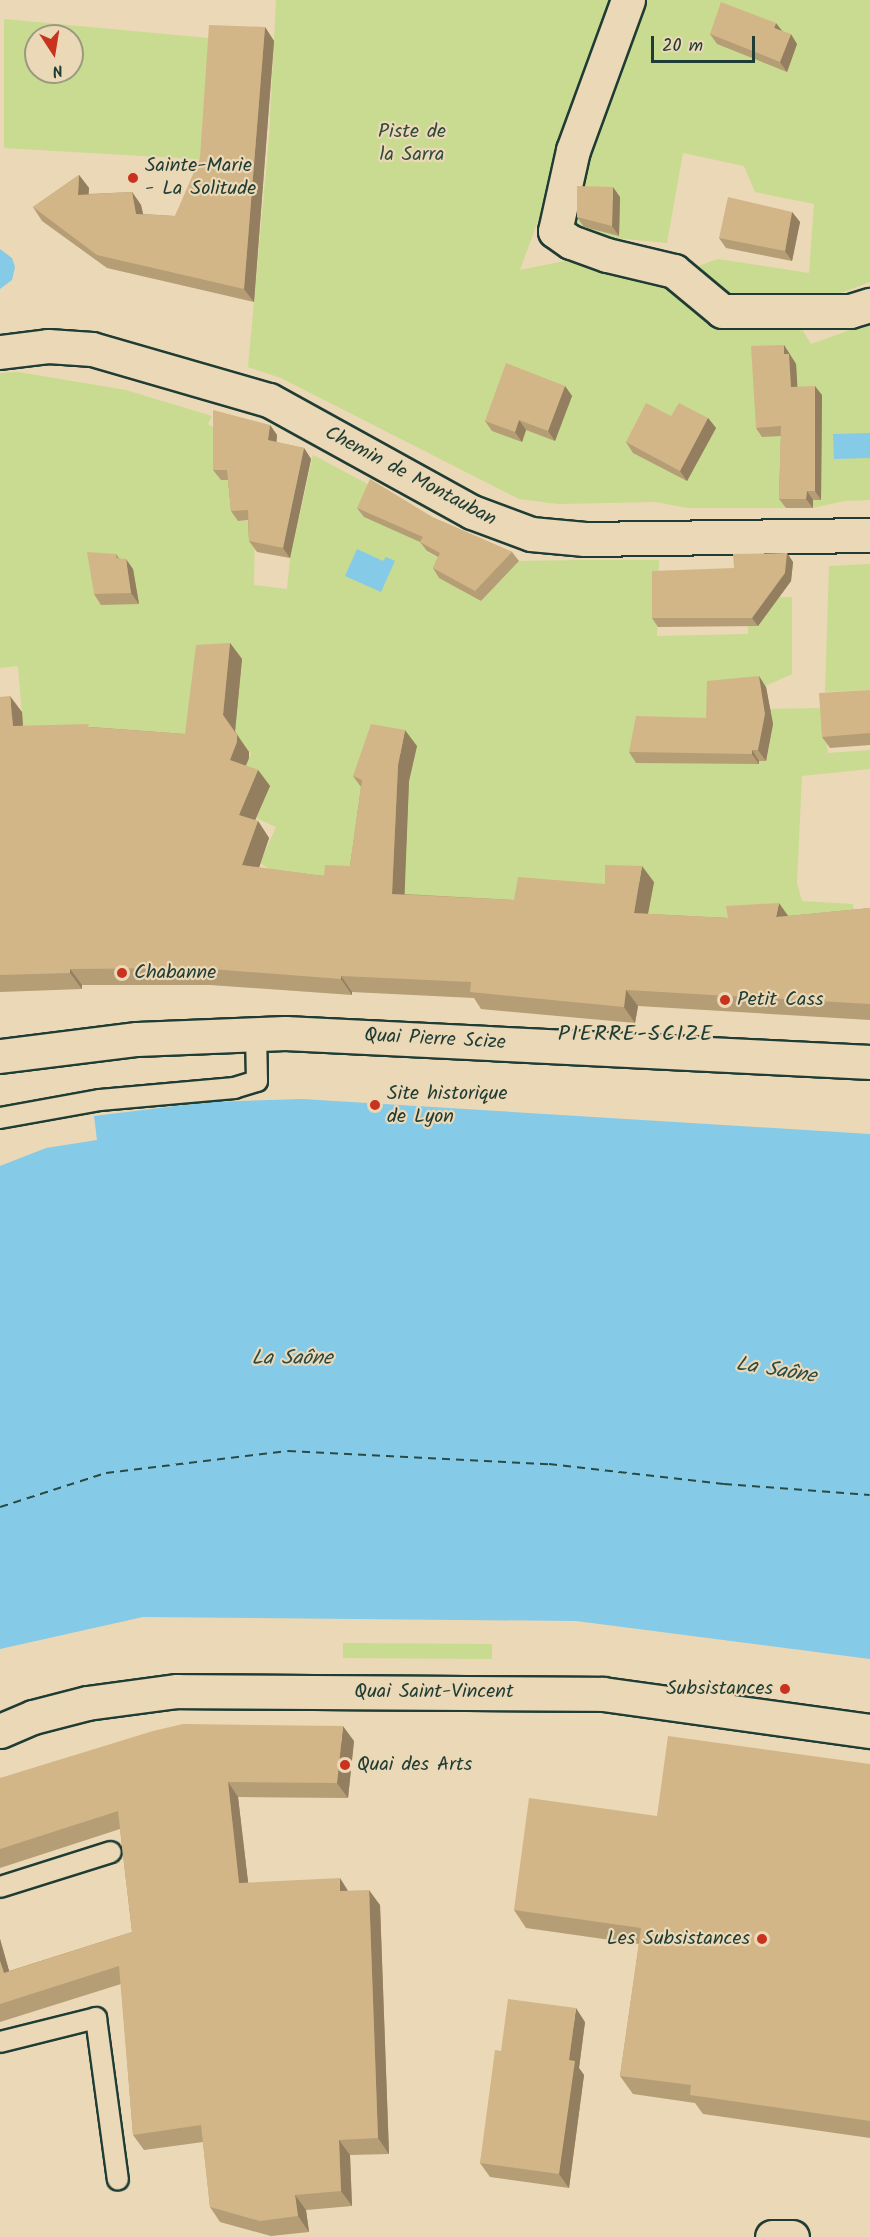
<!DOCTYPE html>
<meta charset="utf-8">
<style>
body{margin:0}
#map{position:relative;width:870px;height:2237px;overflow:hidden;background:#ebd8b6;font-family:Kalam,sans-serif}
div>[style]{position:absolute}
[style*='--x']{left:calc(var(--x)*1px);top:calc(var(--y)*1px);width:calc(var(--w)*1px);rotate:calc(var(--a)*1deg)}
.green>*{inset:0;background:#c8db90}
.water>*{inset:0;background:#85cae6}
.ferry>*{height:1.5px;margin-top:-0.75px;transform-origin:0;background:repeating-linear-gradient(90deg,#294b46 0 8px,transparent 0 14px)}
.roads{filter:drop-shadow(2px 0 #1f3d34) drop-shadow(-2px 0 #1f3d34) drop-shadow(0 2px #1f3d34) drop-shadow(0 -2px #1f3d34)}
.lane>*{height:20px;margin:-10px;padding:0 10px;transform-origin:10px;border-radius:10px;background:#ebd8b6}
.street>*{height:33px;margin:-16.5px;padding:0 16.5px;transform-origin:16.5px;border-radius:16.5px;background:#ebd8b6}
.primary>*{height:33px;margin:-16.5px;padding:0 16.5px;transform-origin:16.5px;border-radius:16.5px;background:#ebd8b6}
.wall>*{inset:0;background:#b59d75}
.shaded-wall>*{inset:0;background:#937f5f}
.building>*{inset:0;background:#d2b688}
.dots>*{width:16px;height:16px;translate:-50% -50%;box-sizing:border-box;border:3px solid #ebd8b6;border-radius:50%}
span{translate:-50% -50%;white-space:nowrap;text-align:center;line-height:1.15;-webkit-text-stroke:4.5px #ebd8b6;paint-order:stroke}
.park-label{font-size:20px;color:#304d3d}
.poi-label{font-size:20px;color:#1f3d34}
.left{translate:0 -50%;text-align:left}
.right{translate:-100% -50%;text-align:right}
.street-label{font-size:20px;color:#1f3d34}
.water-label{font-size:21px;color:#294b46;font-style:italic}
.quarter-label{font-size:22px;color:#1f3d34;letter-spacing:1.5px}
.north{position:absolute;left:24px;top:24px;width:60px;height:60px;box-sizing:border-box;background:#ebd8b6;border:2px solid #999a82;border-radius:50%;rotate:168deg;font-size:16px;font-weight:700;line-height:24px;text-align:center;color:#1f3d34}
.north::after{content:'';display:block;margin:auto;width:21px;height:27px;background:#c8321e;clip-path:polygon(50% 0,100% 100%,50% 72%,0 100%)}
.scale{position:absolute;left:651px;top:36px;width:104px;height:27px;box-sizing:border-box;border:3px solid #1f3d34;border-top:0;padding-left:8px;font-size:18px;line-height:21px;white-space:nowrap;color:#1f3d34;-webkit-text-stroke:4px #ebd8b6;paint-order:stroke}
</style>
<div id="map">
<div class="green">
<i style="clip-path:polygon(276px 0,619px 0,520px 270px,570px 260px,800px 326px,811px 344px,870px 323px,870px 500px,844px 501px,813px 508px,687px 508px,656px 502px,558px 504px,519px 499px,281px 378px,248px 367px,269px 137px)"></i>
<i style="clip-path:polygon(643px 0,870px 0,870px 282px,833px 296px,726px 298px,693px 268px,718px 259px,809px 273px,814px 204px,755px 192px,744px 166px,683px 153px,667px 243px,584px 235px,563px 226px)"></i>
<i style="clip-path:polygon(evenodd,4px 19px,219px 39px,211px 160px,4px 148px,4px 19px,36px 36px,72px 36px,72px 72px,36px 72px,36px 36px)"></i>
<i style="clip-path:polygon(18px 372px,126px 390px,212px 416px,208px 424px,220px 431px,221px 480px,236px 480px,238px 521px,255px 520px,254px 585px,287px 589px,290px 558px,313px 455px,377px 489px,364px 517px,397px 518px,427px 532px,432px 542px,427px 552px,447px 562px,440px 578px,481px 601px,519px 561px,583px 560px,659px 560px,657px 636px,748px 634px,747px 598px,792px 597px,792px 674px,754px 691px,715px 689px,714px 728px,766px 760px,771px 734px,758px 725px,757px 709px,822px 708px,828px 753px,870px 750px,870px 769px,802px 776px,797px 883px,802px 901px,853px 904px,856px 929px,739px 934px,645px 929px,619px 918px,545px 921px,494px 915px,309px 909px,312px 889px,298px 887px,260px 863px,276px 827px,256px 818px,269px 786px,241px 776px,251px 754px,240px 739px,195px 761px,35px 747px,24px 739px,18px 666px,0 668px,0 373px)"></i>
<i style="clip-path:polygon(870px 564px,870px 690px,825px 692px,829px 566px)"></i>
<i style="clip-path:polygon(343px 1643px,492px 1644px,492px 1659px,343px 1658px)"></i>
</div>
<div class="water">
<i style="clip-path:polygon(0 249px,12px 258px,15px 267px,12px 280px,0 289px)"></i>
<i style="clip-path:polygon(870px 433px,870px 458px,834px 459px,833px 434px)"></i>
<i style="clip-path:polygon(357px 549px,383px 561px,386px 557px,395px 561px,381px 592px,345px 576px)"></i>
<i style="clip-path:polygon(302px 1099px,870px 1134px,870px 1659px,576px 1621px,143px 1617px,0 1649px,0 1166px,46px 1148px,97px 1140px,94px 1116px,208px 1102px)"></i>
</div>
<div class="ferry">
<i style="--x:0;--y:1507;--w:111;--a:-17.8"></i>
<i style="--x:106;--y:1473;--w:183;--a:-6.9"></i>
<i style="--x:288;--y:1451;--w:261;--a:2.9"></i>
<i style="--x:549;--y:1464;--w:176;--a:6.5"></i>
<i style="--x:724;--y:1484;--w:146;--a:4.3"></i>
</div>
<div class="roads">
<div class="lane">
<i style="--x:0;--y:1118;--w:102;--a:-10.2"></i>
<i style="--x:100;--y:1100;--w:135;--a:-5.1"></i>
<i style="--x:234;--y:1088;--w:24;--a:-17"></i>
<i style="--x:257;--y:1081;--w:48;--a:-91.2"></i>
<i style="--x:0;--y:1887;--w:116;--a:-17.5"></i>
<i style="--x:0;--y:2042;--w:99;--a:-14"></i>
<i style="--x:96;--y:2018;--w:163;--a:82.3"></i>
</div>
<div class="street">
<i style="--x:628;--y:0;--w:160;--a:110.1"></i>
<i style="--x:573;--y:150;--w:83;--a:102.5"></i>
<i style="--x:555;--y:231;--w:19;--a:35"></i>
<i style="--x:571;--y:242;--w:38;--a:20"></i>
<i style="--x:607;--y:255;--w:69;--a:13.4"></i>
<i style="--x:674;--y:271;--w:62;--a:39.8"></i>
<i style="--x:722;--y:311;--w:128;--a:0"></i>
<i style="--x:850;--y:311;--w:21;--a:-17"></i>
<i style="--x:0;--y:352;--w:48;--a:-7.1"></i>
<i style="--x:48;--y:346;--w:44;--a:3.9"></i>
<i style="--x:92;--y:349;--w:184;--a:16.1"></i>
<i style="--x:269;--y:400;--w:232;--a:28.9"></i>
<i style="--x:472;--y:512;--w:63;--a:20.4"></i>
<i style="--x:531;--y:534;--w:54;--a:5.3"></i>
<i style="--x:585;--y:539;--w:285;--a:-0.8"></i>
<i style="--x:772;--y:2237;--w:20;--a:0"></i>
</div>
<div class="primary">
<i style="--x:0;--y:1056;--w:138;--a:-7.1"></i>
<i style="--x:137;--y:1039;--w:148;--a:-2.3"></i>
<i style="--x:285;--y:1033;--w:586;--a:2.84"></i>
<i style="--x:0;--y:1731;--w:36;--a:-23"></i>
<i style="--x:33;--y:1717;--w:56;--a:-14.5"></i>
<i style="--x:87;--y:1703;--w:91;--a:-7.6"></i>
<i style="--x:177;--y:1691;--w:426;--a:0.4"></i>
<i style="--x:603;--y:1694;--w:270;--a:7.9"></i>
</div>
</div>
<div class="wall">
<i style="clip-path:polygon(265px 27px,274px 41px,254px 302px,107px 268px,42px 221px,33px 207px,79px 175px,89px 188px,88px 194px,132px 192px,141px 205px,143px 214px,175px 216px)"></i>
<i style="clip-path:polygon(781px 31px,797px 44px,787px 72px,717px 44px,710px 34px)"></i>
<i style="clip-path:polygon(620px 197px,619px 236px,584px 227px,577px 217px)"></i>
<i style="clip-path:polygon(792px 212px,800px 222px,792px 261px,726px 248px,719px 238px)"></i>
<i style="clip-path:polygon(784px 345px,796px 364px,797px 387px,822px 395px,821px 500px,813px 500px,813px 508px,786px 508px,779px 499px,781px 436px,762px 437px,756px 428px)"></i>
<i style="clip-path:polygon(565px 386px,572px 396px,555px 441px,526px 430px,522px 442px,492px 431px,485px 421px)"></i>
<i style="clip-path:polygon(671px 416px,708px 418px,716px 428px,687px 481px,633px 453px,626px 442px)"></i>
<i style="clip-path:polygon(270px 425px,277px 435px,276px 442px,304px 448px,311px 459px,290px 558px,257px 552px,249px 541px,248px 520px,238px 521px,231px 511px,228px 480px,221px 480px,213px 470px)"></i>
<i style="clip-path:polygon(357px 508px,434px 518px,512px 552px,519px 561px,481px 601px,439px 578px,433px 568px,438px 557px,427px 551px,420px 542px,364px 517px)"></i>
<i style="clip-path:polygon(787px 553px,793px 562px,791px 581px,758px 626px,658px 627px,652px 618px,734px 568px)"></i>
<i style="clip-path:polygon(116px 554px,119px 558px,133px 569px,139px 604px,101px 605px,94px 594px)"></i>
<i style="clip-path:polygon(230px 643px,242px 659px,235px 731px,249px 752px,249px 758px,246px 766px,258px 770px,270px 786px,255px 820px,258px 821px,269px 838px,259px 868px,324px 876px,350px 866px,361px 787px,353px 776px,417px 746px,409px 781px,404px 894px,514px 900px,605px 884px,654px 882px,648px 914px,728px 918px,788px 916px,870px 908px,870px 1020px,638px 1006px,635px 1023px,481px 1009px,474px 998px,352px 992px,352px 995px,210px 985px,82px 985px,82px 989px,0 992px,0 697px,22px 712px,23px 726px,91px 727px,185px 734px)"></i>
<i style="clip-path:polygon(766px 687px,773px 724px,766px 761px,759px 761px,759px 764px,636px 763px,629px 752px,706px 718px)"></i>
<i style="clip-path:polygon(870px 690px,870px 745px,830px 748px,822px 737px)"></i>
<i style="clip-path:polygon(354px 1741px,348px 1798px,238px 1797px,248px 1883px,349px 1891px,380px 1905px,389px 2154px,350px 2155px,352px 2206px,306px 2210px,309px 2232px,271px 2236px,220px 2222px,210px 2207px,203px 2142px,144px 2150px,133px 2135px,121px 1984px,0 2022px,0 1939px,9px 1971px,132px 1932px,120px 1829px,0 1868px,0 1778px)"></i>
<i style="clip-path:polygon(870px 1764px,870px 2138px,703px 2114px,695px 2103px,633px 2094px,620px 2076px,639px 1944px,526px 1928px,514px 1910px,657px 1816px)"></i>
<i style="clip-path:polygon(585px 2022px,579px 2068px,584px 2075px,569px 2188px,490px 2177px,480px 2163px,501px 2051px)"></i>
</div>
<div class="shaded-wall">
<i style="clip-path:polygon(776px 23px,783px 32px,774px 28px)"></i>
<i style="clip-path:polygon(265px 27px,274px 41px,254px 302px,244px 289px)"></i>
<i style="clip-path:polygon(791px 34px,797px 44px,787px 72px,780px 62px)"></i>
<i style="clip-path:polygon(79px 175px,89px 188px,88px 208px,78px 195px)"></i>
<i style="clip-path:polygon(613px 187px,620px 197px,619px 236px,612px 226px)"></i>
<i style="clip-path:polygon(132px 192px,141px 205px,146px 227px,136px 214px)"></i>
<i style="clip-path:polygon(792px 212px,800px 222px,792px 261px,785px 251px)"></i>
<i style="clip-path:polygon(784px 345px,796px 364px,798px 396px,791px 387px,784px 354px)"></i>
<i style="clip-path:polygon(565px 386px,572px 396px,555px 441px,548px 431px)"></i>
<i style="clip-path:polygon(815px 386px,822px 395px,821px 500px,815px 491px)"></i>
<i style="clip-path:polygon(708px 418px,716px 428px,687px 481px,680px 471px)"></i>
<i style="clip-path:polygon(519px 420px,526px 430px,522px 442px,515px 432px)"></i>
<i style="clip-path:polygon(270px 425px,277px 435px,276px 450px,268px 440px)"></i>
<i style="clip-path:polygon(304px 448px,311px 459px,290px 558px,283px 548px)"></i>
<i style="clip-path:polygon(807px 491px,813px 500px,813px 508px,806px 499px)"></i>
<i style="clip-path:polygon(787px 553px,793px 562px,791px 581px,758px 626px,752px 618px)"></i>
<i style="clip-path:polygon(126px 559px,133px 569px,139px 604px,131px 593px)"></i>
<i style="clip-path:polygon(230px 643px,242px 659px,235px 732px,223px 715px)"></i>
<i style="clip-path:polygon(759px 676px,766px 687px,773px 724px,766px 761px,758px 750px)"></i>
<i style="clip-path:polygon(10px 696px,22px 712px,24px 743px,13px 726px)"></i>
<i style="clip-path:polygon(405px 730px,417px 746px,409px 781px,404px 910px,392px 894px,398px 765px)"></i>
<i style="clip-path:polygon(237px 735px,249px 752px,249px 758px,241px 776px,230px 760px)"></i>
<i style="clip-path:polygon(752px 750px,759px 761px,759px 764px,752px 754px)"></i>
<i style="clip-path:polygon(258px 770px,270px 786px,250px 832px,239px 815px)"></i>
<i style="clip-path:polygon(258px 821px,269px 838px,254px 882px,242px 865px)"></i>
<i style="clip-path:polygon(642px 866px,654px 882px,645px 929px,634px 913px)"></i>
<i style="clip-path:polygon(779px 903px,791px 920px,776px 917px)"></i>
<i style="clip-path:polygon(70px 969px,82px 985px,82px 989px,70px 973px)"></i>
<i style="clip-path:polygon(341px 976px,352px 992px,352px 995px,341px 979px)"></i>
<i style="clip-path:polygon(626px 990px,638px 1006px,635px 1023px,624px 1007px)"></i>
<i style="clip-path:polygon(343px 1726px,354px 1741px,348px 1798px,337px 1783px)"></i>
<i style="clip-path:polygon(228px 1782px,238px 1797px,250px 1898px,239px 1883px)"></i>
<i style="clip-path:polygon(340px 1878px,350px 1894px,340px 1891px)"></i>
<i style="clip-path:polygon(369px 1890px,380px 1905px,389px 2154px,378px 2138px)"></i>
<i style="clip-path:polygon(0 1939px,14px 1988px,4px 1973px,0 1961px)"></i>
<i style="clip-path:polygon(576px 2008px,585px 2022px,579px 2068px,584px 2075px,569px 2188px,559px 2174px,569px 2060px)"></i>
<i style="clip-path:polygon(339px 2140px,350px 2155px,352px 2206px,341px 2191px)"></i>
<i style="clip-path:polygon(295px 2195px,306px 2210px,309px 2232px,298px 2216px)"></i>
</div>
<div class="building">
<i style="clip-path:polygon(721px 2px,776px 23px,774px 28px,791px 34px,780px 62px,710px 34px)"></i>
<i style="clip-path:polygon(209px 25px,265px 27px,244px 289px,97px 255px,33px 207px,79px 175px,78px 195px,132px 192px,136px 214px,175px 216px,200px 158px)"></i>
<i style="clip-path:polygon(577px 186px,613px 187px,612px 226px,577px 217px)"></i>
<i style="clip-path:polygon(728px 197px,792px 212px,785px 251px,719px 238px)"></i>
<i style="clip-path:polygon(784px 345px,784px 354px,789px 354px,791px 387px,815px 386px,815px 491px,807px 491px,806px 499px,779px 499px,781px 426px,756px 428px,751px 346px)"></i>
<i style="clip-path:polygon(506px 363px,565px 386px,548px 431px,519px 420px,515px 432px,485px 421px)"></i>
<i style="clip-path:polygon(646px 403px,671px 416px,679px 403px,708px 418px,680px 471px,626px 442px)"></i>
<i style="clip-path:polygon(213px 410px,270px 425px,268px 440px,304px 448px,283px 548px,249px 541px,248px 510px,231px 511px,227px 470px,213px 470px)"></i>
<i style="clip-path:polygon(370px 479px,434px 518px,512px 552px,475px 591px,433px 568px,440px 553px,420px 542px,423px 537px,357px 508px)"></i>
<i style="clip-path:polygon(87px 552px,116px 554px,116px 558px,126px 559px,131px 593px,94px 594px)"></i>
<i style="clip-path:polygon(787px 553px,785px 573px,752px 618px,652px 618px,652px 571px,734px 568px,733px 554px)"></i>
<i style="clip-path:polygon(230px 643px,223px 715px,237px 735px,237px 742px,230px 760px,258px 770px,239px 815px,258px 821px,242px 865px,324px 876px,325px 865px,350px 866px,362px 780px,353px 776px,371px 724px,405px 730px,398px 765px,392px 894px,514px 900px,518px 877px,605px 884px,605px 865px,642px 866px,634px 913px,728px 918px,726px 906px,779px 903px,776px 917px,870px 908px,870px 1004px,626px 990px,624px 1007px,470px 992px,471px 982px,341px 976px,341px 979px,198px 968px,70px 969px,70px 973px,0 975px,0 697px,10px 696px,13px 726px,89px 724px,88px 727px,185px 734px,196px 645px)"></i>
<i style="clip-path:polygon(759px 676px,765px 714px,758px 750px,752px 750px,752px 754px,629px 752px,636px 716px,706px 718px,707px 681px)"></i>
<i style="clip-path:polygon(870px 690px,870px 733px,822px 737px,819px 693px)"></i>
<i style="clip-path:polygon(183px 1724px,343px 1726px,337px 1783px,228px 1782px,239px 1883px,340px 1878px,340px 1891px,369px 1890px,378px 2138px,339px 2140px,341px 2191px,295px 2195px,298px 2216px,260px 2221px,210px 2207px,201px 2125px,133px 2135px,119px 1966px,0 2004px,0 1961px,4px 1973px,132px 1932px,118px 1811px,0 1849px,0 1778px,153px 1731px)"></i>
<i style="clip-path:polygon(668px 1736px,870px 1764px,870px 2121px,690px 2095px,691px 2085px,620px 2076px,641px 1928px,514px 1910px,529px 1798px,657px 1816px)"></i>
<i style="clip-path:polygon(508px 1999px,576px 2008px,569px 2060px,575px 2061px,559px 2174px,480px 2163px,495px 2050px,501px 2051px)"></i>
</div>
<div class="dots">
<i style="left:133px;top:178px;background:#c8321e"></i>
<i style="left:122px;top:973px;background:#c8321e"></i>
<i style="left:725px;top:1000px;background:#c8321e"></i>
<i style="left:375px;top:1105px;background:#c8321e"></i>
<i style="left:785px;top:1689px;background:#c8321e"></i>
<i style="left:345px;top:1765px;background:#c8321e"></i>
<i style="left:762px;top:1939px;background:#c8321e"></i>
</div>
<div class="park-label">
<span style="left:412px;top:144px">Piste de<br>la Sarra</span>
</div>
<div class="poi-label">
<span class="left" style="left:145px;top:178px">Sainte-Marie<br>- La Solitude</span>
<span class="left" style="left:134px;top:973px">Chabanne</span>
<span class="left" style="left:737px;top:1000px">Petit Cass</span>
<span class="left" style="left:387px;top:1106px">Site historique<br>de Lyon</span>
<span class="right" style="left:773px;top:1689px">Subsistances</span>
<span class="left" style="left:357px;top:1765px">Quai des Arts</span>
<span class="right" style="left:750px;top:1939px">Les Subsistances</span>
</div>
<div class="street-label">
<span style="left:410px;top:477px;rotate:28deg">Chemin de Montauban</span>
<span style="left:435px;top:1040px;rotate:3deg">Quai Pierre Scize</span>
<span style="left:434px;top:1692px">Quai Saint-Vincent</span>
</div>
<div class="water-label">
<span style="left:292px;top:1359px">La Saône</span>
<span style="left:776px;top:1371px;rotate:9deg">La Saône</span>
</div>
<div class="quarter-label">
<span style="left:636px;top:1035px">PIERRE-SCIZE</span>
</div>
<div class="north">N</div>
<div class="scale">20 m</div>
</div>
